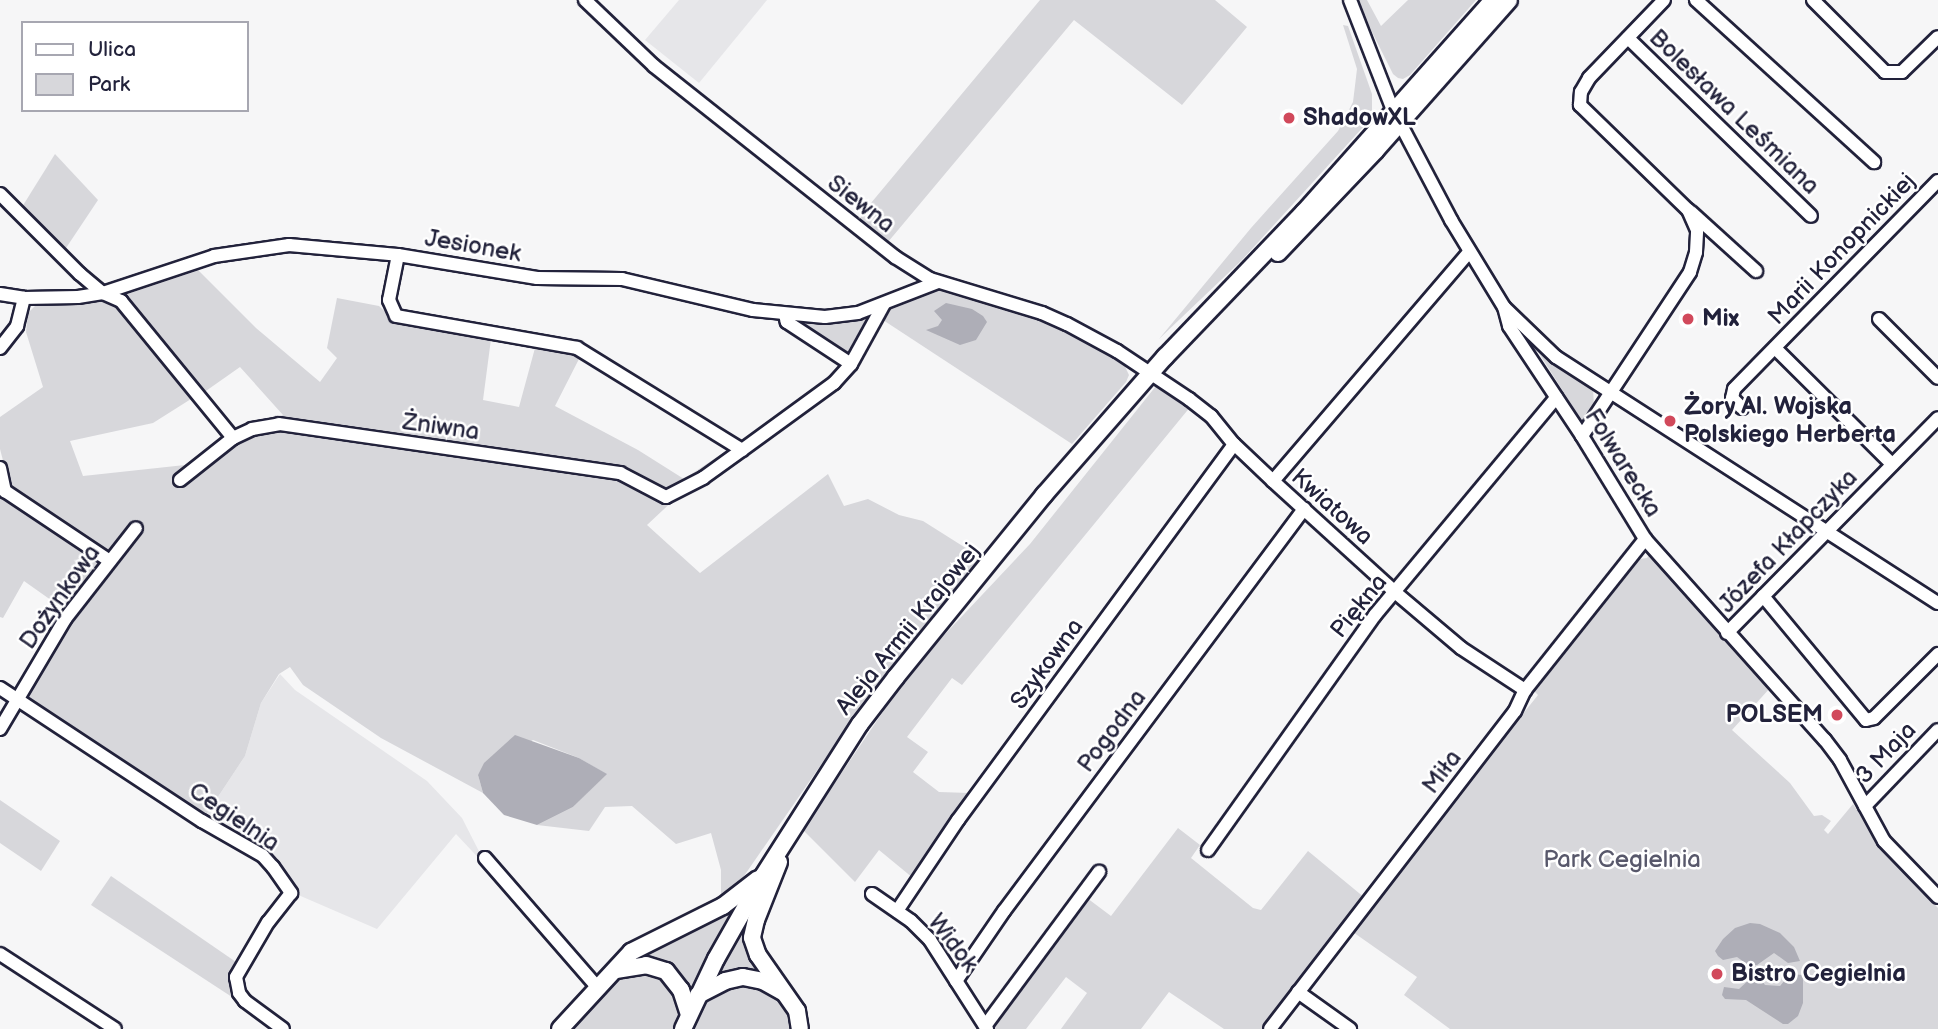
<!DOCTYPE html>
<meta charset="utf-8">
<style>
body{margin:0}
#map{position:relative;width:1938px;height:1029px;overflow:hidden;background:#f6f6f7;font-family:"Balsamiq Sans",sans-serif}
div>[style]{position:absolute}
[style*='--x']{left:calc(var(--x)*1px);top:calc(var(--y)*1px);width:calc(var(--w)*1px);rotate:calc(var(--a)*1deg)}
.built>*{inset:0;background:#e6e6e9}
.green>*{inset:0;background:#d7d7db}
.water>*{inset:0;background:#aeaeb7}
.roads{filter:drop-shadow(2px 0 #22223b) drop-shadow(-2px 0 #22223b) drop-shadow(0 2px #22223b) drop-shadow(0 -2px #22223b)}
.minor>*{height:12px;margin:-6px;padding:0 6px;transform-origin:6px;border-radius:6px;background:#fff}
.major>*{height:16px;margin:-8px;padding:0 8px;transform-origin:8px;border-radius:8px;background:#fff}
.dots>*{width:19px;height:19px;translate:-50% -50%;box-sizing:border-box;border:4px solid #fff;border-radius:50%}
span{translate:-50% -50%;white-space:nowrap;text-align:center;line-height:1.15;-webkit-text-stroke:5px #fff;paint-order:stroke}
.street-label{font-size:24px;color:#22223b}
.poi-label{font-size:24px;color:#22223b;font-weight:700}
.left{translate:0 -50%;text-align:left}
.right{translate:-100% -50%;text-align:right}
.park-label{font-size:24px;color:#58586b}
.legend{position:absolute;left:21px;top:21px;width:228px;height:91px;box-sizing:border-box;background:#fff;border:2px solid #a7a7b1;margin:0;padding:9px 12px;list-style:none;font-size:21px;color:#22223b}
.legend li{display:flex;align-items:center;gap:14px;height:35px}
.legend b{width:35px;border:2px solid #a7a7b1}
</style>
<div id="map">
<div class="built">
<i style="clip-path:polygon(679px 0,767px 0,699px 83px,645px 40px)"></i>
<i style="clip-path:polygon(280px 674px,295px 690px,427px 781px,462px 818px,487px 867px,456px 834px,377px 929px,296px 894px,272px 861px,204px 818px,245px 756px,261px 703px)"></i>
</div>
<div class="green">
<i style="clip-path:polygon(1040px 0,1215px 0,1247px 27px,1182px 105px,1074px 20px,888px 242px,856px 221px)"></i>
<i style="clip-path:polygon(1356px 0,1367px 0,1381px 26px,1408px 0,1476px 0,1410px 75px,1403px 79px,1398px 78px,1393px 74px)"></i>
<i style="clip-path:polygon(1343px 25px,1348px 26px,1372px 94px,1372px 113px,1365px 125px,1242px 260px,1159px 339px,1251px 228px,1338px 131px,1353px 102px,1357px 69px)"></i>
<i style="clip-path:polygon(55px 154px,98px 200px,66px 248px,22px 207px)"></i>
<i style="clip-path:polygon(196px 268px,256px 328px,320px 382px,337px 358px,327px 348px,337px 298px,379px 306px,394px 320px,491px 339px,483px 400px,519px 407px,535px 348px,580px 357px,555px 406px,638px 450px,684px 479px,726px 451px,647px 525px,700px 573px,828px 474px,844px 506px,868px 499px,899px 515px,923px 521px,980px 557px,872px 691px,744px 876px,721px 898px,721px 870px,711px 833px,676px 844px,632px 806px,605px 807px,589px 831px,537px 825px,573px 807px,606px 774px,579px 758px,533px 740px,478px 775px,483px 793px,381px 738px,303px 685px,290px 667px,279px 674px,261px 703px,245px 756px,204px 818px,18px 693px,65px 610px,24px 581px,3px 618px,0 617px,0 499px,6px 494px,8px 480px,0 449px,0 417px,43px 387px,26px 332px,28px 313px,36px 305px,82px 303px,105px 298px,119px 306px,191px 399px,153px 423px,70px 441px,83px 476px,185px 465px,223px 436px,283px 415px,240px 367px,203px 393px,126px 299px,126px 291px)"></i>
<i style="clip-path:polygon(938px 287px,1043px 319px,1121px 358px,1129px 375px,1126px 382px,1072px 444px,883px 320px,887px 307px)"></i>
<i style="clip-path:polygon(876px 314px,850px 355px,842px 354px,795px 323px,800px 319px,840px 320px)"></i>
<i style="clip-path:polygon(1535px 347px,1593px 389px,1594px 406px,1582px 421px)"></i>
<i style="clip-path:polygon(1156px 386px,1191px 406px,962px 685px,952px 678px,907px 737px,928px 752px,913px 772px,939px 792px,970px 793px,913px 878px,879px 850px,855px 882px,803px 830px,897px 691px,932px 648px,1030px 544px)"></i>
<i style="clip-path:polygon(1649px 555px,1770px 688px,1732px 730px,1790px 783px,1814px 816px,1822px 815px,1831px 821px,1824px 830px,1828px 834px,1853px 804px,1883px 851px,1938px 908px,1938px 1029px,1450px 1029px,1404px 995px,1417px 977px,1350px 930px,1538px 695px,1534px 691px,1632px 560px,1647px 558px)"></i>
<i style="clip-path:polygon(0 800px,60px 841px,41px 871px,0 843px)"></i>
<i style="clip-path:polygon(1178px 828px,1200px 845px,1191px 858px,1253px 908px,1261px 910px,1308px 851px,1365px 898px,1262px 1029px,1224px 1029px,1169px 992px,1141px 1029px,1061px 1029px,1087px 993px,1066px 977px,1026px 1029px,995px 1029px,990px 1025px,1087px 898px,1111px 916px)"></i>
<i style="clip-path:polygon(111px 876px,236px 962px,232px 997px,91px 905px)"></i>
<i style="clip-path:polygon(736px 901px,740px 904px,691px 995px,682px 979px,665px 964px,653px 959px,634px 958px)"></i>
<i style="clip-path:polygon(749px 910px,765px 973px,715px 978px)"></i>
<i style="clip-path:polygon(636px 971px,659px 976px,669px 983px,680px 1009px,677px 1029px,568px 1029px,615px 979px)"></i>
<i style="clip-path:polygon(742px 985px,755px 986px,780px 998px,792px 1015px,795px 1029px,691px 1029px,709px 998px,726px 988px)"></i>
</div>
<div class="water">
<i style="clip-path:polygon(946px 303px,972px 309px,983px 316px,987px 322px,976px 340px,960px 345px,926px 330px,938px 326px,942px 320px,934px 311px)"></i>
<i style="clip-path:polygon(515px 735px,579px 758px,607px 774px,573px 807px,537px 825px,504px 815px,483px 793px,478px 775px,484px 763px)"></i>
<i style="clip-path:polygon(1750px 923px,1760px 924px,1780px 933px,1794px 947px,1800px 961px,1788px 963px,1774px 953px,1757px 965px,1748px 965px,1737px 957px,1723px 960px,1718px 956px,1715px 951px,1723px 939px,1735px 928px)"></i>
<i style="clip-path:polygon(1790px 974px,1803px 975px,1803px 1003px,1798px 1016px,1788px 1024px,1783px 1024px,1746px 1000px,1725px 999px,1722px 995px,1724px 987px,1739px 989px,1751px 978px,1760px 978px,1765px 985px,1780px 986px)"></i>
</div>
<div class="roads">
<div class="minor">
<i style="--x:585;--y:0;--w:95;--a:43.7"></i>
<i style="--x:654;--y:66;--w:308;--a:38.4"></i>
<i style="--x:895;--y:257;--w:41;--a:32.2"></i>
<i style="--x:930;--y:279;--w:117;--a:16.9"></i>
<i style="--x:1042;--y:313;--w:27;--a:24"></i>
<i style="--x:1067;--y:324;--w:57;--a:28.4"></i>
<i style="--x:1117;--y:351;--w:87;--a:33.7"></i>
<i style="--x:1189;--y:399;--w:28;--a:38"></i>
<i style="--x:1211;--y:416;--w:36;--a:51"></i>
<i style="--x:1234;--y:444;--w:54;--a:43.5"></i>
<i style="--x:1273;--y:481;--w:166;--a:42.3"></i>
<i style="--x:1396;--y:593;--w:85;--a:40.2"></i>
<i style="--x:1461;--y:648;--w:77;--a:33.3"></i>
<i style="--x:1350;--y:0;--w:116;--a:68.7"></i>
<i style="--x:1392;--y:108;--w:127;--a:62.2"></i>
<i style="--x:1451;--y:220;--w:102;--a:58.7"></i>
<i style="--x:1504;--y:307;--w:20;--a:75"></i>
<i style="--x:1509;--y:326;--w:132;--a:56.4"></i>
<i style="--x:1582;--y:436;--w:121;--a:58.5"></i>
<i style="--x:1645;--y:539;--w:270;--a:48.2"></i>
<i style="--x:1825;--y:740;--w:25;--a:53"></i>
<i style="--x:1840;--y:760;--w:92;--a:61.5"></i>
<i style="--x:1884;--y:841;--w:78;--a:46"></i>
<i style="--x:1696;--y:0;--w:241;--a:42.3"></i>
<i style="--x:1813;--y:0;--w:102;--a:45"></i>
<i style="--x:1885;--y:72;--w:17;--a:0"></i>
<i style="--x:1902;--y:72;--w:50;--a:-44.2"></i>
<i style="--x:1628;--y:38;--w:255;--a:44.2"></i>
<i style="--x:0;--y:194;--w:113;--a:45"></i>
<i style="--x:80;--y:274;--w:30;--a:40"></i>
<i style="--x:103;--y:293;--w:20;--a:24"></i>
<i style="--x:121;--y:301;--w:177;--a:50.7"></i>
<i style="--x:1691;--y:212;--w:88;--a:42.2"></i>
<i style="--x:398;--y:255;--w:46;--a:101.3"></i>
<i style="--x:389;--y:300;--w:17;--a:66"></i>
<i style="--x:396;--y:316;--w:184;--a:10"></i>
<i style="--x:577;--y:348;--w:194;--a:31.7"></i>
<i style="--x:0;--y:294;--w:24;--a:9"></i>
<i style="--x:24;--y:298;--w:54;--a:-1.1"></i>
<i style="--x:78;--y:297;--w:25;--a:-9"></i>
<i style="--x:103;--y:293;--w:117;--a:-18.4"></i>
<i style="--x:214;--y:256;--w:76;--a:-8.3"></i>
<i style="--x:289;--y:245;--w:109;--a:5.2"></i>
<i style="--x:398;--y:255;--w:141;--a:9.4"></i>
<i style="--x:537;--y:278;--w:85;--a:0.7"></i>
<i style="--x:622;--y:279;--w:135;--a:13.3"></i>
<i style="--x:753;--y:310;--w:72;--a:5.6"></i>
<i style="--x:825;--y:317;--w:33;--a:-7"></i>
<i style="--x:858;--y:313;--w:86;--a:-21.2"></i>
<i style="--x:1505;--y:308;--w:71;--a:43.9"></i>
<i style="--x:1556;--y:357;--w:454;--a:32.8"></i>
<i style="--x:1879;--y:319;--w:83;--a:45"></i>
<i style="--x:0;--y:348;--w:28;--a:-52"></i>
<i style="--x:17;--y:326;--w:29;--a:-76"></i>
<i style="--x:1775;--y:348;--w:165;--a:44.8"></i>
<i style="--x:851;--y:364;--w:68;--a:-61.2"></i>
<i style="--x:1742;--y:408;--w:14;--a:-135"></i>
<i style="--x:1732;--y:398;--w:9;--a:-77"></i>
<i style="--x:1734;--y:389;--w:291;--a:-45.6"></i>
<i style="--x:1582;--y:436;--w:196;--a:-56.6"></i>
<i style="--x:1690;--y:272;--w:21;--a:-73"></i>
<i style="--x:1696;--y:252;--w:22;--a:-87"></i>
<i style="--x:1697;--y:230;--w:22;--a:-114"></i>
<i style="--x:1688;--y:210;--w:151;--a:-135.8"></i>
<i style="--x:1580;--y:105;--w:13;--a:-86"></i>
<i style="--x:1581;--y:92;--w:16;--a:-60"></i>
<i style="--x:1589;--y:78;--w:108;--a:-46.1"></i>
<i style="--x:0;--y:468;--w:24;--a:78"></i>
<i style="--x:5;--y:491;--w:126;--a:33.7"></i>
<i style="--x:180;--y:480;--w:68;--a:-38.4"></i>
<i style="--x:233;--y:438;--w:21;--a:-25"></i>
<i style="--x:252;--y:429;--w:27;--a:-10"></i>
<i style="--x:279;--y:424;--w:345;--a:8.2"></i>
<i style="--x:620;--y:473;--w:52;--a:27.6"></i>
<i style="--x:666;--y:497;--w:42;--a:-27.2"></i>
<i style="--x:703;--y:478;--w:48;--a:-35.7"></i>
<i style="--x:742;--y:450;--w:114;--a:-36.1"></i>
<i style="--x:834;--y:383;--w:25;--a:-48"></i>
<i style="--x:851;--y:364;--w:77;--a:-146.7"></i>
<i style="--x:787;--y:322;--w:7;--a:-106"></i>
<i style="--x:1273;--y:481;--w:301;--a:-49.4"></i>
<i style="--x:1763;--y:596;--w:161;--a:50.3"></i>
<i style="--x:1866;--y:720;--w:8;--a:-14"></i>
<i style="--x:1874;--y:718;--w:91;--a:-45"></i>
<i style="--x:1727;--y:633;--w:301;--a:-45.5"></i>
<i style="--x:0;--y:688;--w:242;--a:33.4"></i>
<i style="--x:202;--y:821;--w:70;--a:29.8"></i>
<i style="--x:263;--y:856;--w:15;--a:48"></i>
<i style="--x:273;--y:867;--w:32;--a:55"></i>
<i style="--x:291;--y:893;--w:37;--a:128"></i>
<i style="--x:268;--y:922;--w:64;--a:120.2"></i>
<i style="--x:236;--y:977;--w:16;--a:79"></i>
<i style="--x:239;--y:993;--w:10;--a:53"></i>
<i style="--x:245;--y:1001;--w:47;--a:36.4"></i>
<i style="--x:0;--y:729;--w:128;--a:-59.4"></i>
<i style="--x:65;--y:619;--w:115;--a:-52"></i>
<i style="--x:1865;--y:806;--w:105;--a:-46.2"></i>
<i style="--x:1208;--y:850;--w:288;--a:-54.6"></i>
<i style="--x:1375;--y:615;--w:283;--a:-50.2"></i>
<i style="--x:485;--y:858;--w:172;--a:49"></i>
<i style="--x:872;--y:894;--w:47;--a:34.7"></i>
<i style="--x:911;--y:921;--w:27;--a:45"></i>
<i style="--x:930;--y:940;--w:106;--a:57.4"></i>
<i style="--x:897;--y:911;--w:110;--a:-56.2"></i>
<i style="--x:958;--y:820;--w:466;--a:-53.7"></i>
<i style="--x:0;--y:954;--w:137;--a:33.1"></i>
<i style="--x:956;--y:981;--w:85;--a:-55.6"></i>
<i style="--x:1004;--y:911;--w:502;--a:-53.27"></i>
<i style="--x:1298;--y:992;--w:64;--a:35.4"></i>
<i style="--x:985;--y:1026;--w:192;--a:-53.5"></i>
<i style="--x:1270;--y:1029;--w:401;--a:-52.4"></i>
<i style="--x:1515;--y:711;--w:23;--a:-65"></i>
<i style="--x:1525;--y:690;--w:193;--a:-51.5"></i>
</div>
<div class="major">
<i style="--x:1278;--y:253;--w:142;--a:-46.4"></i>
<i style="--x:1376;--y:150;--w:200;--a:-48.4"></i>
<i style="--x:779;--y:862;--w:62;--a:111.6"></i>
<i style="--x:756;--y:920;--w:18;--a:103"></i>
<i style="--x:752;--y:938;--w:18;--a:71"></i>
<i style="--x:758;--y:955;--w:68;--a:55.1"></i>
<i style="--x:797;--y:1011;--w:18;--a:81"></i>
<i style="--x:616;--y:970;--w:30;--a:-9"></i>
<i style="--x:646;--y:965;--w:21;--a:17"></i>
<i style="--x:666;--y:971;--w:24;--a:52"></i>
<i style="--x:681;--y:990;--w:26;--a:72"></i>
<i style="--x:698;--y:995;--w:30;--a:-27"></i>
<i style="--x:725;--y:981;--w:18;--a:-13"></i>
<i style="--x:743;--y:977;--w:20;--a:11"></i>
<i style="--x:763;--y:981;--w:23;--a:29"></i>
<i style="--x:560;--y:1029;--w:105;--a:-47.3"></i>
<i style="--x:631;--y:952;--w:103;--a:-26.6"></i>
<i style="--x:723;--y:906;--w:44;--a:-37.6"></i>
<i style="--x:683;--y:1029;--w:77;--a:-64.8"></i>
<i style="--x:716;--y:959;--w:95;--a:-60.5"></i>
<i style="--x:763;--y:876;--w:180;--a:-57.5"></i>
<i style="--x:860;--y:724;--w:59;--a:-52.5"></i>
<i style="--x:896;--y:677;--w:235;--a:-50.9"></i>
<i style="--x:1044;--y:495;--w:184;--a:-48.8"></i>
<i style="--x:1165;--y:357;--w:201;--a:-46.2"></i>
<i style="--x:1304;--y:212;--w:284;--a:-48.3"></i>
</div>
</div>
<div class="dots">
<i style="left:1289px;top:118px;background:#d1495b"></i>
<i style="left:1688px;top:319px;background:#d1495b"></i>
<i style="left:1670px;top:421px;background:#d1495b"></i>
<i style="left:1837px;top:715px;background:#d1495b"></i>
<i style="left:1717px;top:974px;background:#d1495b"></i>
</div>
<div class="street-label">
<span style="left:1734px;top:112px;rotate:44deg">Bolesława Leśmiana</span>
<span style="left:861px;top:204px;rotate:38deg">Siewna</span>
<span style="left:473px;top:246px;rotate:10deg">Jesionek</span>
<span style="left:1842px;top:249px;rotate:-46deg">Marii Konopnickiej</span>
<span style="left:441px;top:427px;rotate:8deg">Żniwna</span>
<span style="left:1623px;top:463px;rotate:58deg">Folwarecka</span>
<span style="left:1332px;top:507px;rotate:42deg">Kwiatowa</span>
<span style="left:1788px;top:541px;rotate:-46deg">Józefa Kłapczyka</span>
<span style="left:60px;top:597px;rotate:-55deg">Dożynkowa</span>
<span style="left:1359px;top:606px;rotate:-51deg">Piękna</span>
<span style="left:908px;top:629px;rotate:-51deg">Aleja Armii Krajowej</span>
<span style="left:1047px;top:664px;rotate:-54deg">Szykowna</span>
<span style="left:1112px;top:731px;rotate:-53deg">Pogodna</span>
<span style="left:1886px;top:753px;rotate:-46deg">3 Maja</span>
<span style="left:1442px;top:772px;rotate:-53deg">Miła</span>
<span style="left:234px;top:817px;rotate:34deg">Cegielnia</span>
<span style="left:953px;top:943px;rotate:53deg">Widok</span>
</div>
<div class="poi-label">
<span class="left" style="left:1303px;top:118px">ShadowXL</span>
<span class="left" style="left:1702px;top:319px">Mix</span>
<span class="left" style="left:1684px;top:421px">Żory Al. Wojska<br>Polskiego Herberta</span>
<span class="right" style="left:1823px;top:715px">POLSEM</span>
<span class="left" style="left:1731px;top:974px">Bistro Cegielnia</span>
</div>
<div class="park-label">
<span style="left:1622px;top:860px">Park Cegielnia</span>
</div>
<ul class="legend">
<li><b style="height:9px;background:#fff"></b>Ulica</li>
<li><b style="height:19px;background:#d7d7db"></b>Park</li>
</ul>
</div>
